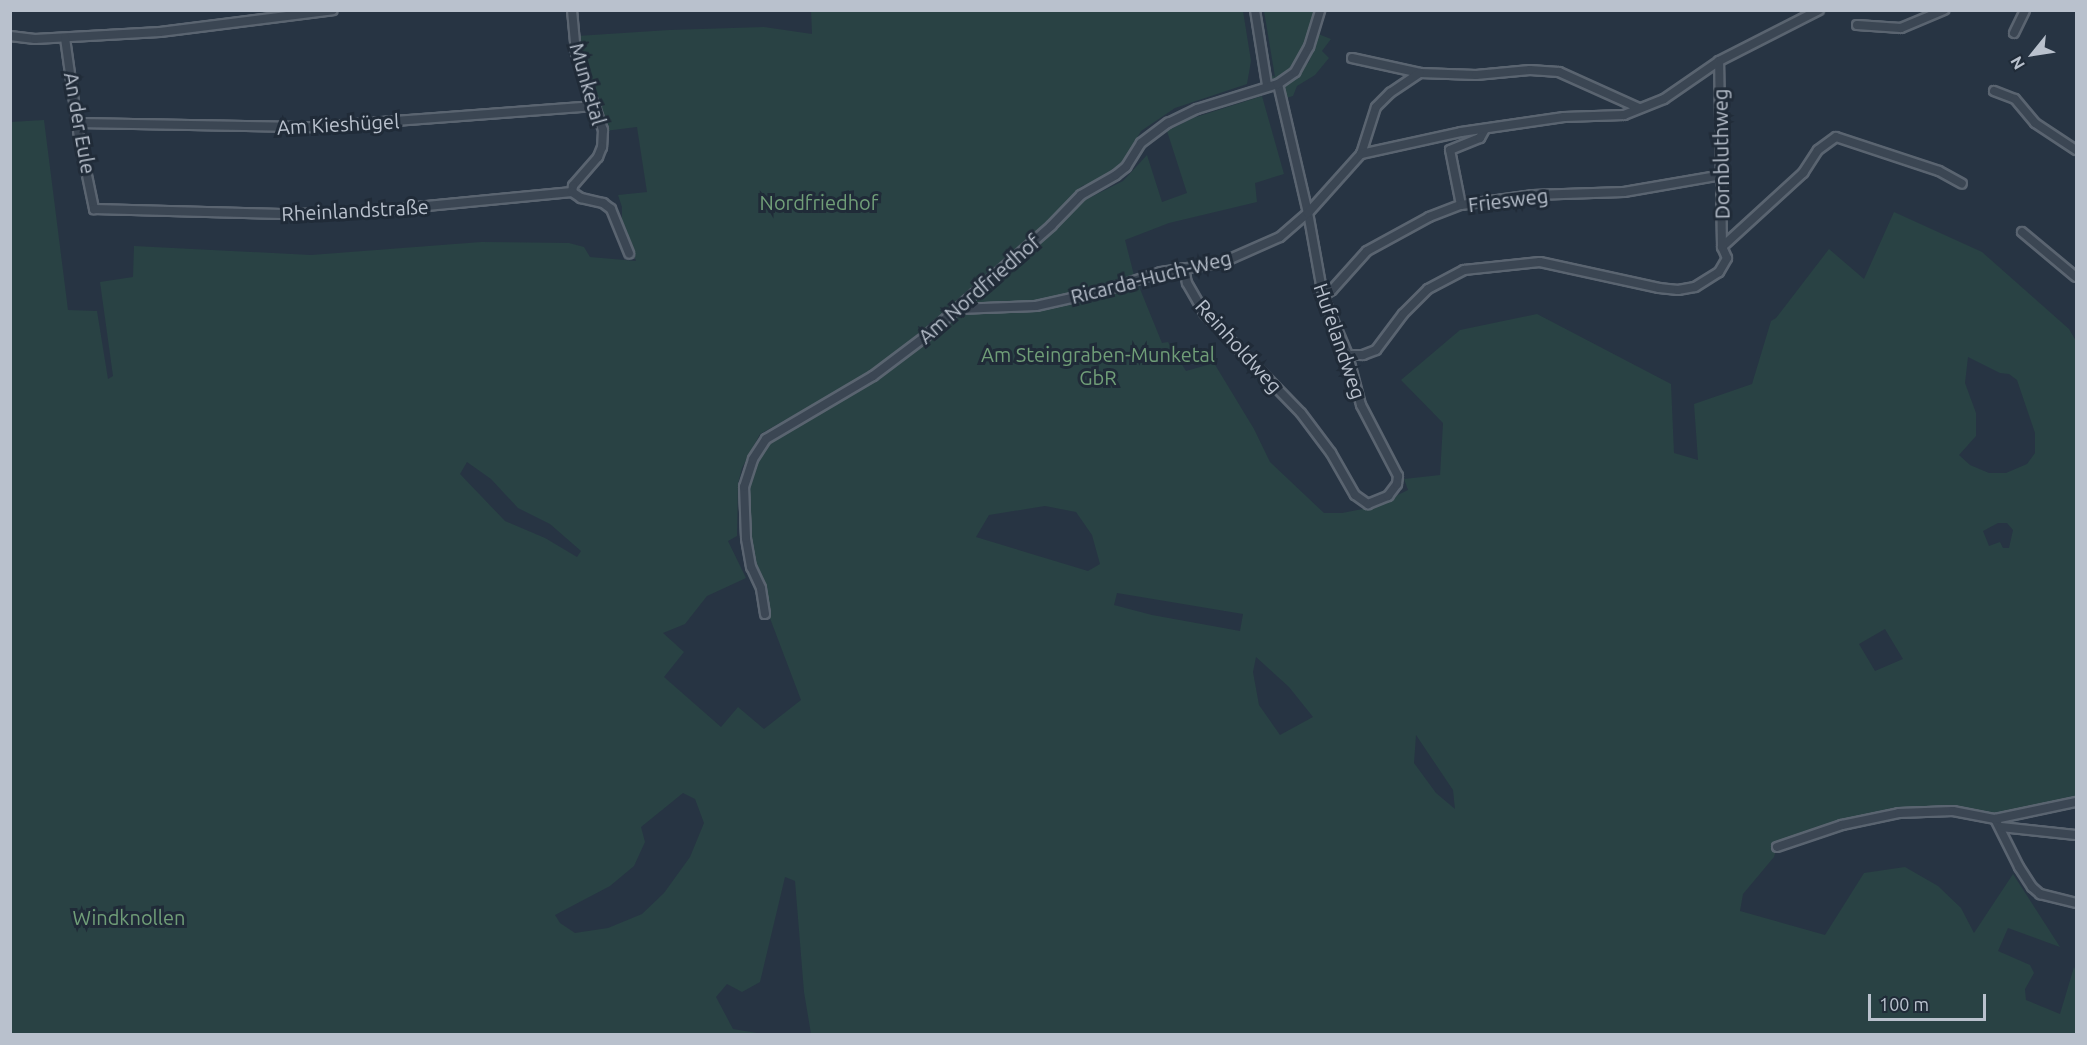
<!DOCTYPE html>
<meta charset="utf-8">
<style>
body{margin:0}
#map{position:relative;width:2087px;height:1045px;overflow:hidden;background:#273443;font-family:Ubuntu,sans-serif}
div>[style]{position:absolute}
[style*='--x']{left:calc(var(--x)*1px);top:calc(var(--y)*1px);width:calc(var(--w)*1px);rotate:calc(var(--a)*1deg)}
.green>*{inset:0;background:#294244}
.roads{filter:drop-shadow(2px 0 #5a6470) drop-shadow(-2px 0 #5a6470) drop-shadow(0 2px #5a6470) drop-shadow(0 -2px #5a6470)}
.street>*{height:8px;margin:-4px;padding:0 4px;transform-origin:4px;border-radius:4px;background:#3b4653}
span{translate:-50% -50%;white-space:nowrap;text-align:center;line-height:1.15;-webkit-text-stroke:6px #202b38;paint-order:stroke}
.street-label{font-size:20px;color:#b9c1cd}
.park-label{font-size:20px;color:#709e78}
.frame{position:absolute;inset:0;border:12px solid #b9c1cd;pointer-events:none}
.north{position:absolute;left:2003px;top:24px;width:60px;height:60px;-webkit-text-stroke:4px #202b38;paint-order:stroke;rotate:240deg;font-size:16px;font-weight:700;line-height:24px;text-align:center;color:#b9c1cd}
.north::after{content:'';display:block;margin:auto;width:21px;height:27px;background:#b9c1cd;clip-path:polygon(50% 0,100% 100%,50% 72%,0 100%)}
.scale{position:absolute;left:1868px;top:994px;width:118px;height:27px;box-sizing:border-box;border:3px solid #b9c1cd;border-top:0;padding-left:8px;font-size:18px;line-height:21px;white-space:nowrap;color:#b9c1cd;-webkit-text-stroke:4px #202b38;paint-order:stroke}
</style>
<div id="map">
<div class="green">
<i style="clip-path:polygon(evenodd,811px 10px,1243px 11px,1251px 61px,1247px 84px,1175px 108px,1141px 131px,1124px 161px,1105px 178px,1082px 186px,1046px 224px,914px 342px,869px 373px,760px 434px,742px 468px,738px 484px,737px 536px,728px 541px,746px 578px,707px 596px,685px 624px,663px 633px,684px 652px,664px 677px,721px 727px,738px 707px,764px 729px,801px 700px,768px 613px,749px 541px,749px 487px,756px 462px,768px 442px,875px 378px,958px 313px,1039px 309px,1138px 284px,1162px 343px,1168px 342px,1186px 371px,1214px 363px,1254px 429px,1270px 462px,1324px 513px,1342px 513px,1373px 507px,1408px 490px,1404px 479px,1440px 475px,1443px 423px,1401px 380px,1460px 330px,1537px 314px,1671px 384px,1674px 453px,1698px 460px,1694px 404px,1752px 384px,1771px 321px,1776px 318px,1829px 249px,1864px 279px,1894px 212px,1982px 252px,2069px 329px,2076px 341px,2076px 799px,1996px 814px,1953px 808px,1899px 808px,1832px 824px,1779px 841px,1774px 857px,1743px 894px,1740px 911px,1825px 935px,1864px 873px,1905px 867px,1938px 886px,1961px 908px,1974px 933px,2013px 874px,2060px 947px,2008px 928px,1998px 951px,2030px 965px,2034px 973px,2025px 989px,2026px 1000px,2060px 1014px,2074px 967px,2076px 971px,2076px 1034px,811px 1034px,804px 992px,795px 881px,785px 877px,760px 982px,742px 992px,727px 984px,716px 997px,733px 1029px,763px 1034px,11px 1034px,10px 122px,44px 120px,68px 310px,97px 311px,108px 379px,113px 376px,100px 282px,133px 277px,134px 246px,311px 255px,481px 242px,569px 243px,584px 247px,590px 257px,636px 261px,622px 226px,622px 207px,618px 195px,647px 192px,637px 127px,605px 131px,599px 102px,579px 51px,577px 36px,669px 30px,764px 27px,812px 34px,811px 10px,1968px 357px,2000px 373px,2009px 374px,2017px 380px,2035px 433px,2035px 453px,2027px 464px,2006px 473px,1989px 473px,1970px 465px,1959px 455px,1976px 436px,1976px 413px,1965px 383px,1968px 357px,811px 10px,467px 462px,491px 479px,518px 508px,550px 524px,581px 551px,577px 557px,545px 538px,505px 521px,460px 474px,467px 462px,811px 10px,1045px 506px,1076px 512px,1092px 535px,1100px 564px,1088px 571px,976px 537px,989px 515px,1045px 506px,811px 10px,1998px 523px,2007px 523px,2013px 530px,2009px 548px,2003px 548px,2000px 542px,1989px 546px,1983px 531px,1998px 523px,811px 10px,1117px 593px,1243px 614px,1240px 631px,1152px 615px,1114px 605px,1117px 593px,811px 10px,1885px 629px,1903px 659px,1875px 671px,1859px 644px,1885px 629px,811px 10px,1256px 657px,1289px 687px,1313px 717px,1280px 735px,1259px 705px,1253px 672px,1256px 657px,811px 10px,1416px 735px,1453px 790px,1455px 809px,1436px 793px,1414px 763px,1416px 735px,811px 10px,683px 793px,695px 799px,704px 823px,690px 857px,664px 893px,642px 914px,608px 928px,575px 933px,560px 923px,555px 915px,610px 886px,634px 866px,645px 842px,641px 827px,683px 793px)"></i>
<i style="clip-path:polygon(1264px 11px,1316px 11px,1305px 49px,1296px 64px,1274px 81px,1269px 73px,1275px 77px)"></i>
<i style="clip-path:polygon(1318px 34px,1331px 39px,1322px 51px,1329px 58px,1315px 75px,1297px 86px,1293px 96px,1286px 98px,1285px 86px,1309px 62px)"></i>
<i style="clip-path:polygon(1262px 96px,1284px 174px,1255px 183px,1257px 202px,1169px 223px,1125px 240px,1134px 275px,1103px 286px,1036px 302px,967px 305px,1081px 202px,1123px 181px,1147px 155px,1162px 202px,1187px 193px,1167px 131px,1193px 118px)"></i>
</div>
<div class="roads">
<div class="street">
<i style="--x:572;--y:10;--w:43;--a:84.7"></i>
<i style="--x:576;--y:53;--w:82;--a:70.7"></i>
<i style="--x:603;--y:130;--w:17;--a:93"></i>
<i style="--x:602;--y:147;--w:11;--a:112"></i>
<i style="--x:598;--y:157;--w:38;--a:131"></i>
<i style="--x:573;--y:186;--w:6;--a:99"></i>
<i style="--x:1255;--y:10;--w:76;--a:80.9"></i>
<i style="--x:1857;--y:25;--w:44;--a:3.9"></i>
<i style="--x:1901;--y:28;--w:47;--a:-22.7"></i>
<i style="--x:2014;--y:33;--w:25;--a:-64"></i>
<i style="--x:10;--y:36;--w:25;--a:7"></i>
<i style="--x:35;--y:39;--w:125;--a:-3.2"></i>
<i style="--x:160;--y:32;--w:174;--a:-7.2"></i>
<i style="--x:65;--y:38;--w:100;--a:82"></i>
<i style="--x:79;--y:137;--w:74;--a:78.2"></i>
<i style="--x:94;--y:209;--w:197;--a:1.5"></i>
<i style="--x:291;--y:214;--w:63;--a:-0.9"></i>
<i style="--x:354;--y:213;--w:219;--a:-5.5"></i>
<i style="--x:1352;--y:58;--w:70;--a:12.4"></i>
<i style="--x:1420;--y:73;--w:56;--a:2"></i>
<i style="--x:1476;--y:75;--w:54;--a:-5.3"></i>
<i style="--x:1530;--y:70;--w:29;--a:4"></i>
<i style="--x:1559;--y:72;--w:88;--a:24.2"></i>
<i style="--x:1994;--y:91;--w:22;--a:21"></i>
<i style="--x:2015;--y:99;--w:31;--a:50"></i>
<i style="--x:2035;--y:123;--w:49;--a:33.4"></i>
<i style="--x:78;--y:123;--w:237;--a:1"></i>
<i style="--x:315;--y:127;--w:282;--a:-4.3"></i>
<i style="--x:1361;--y:154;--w:49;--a:-72.3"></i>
<i style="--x:1376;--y:107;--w:20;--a:-45"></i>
<i style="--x:1390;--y:93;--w:36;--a:-34"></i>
<i style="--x:572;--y:192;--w:11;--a:34"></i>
<i style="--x:581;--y:198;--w:23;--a:13"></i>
<i style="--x:603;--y:203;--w:10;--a:37"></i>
<i style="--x:611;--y:209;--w:48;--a:67.8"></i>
<i style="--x:1461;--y:205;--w:56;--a:-101.3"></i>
<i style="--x:1450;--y:150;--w:32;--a:-22"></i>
<i style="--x:1480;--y:138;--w:10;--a:-61"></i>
<i style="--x:2022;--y:232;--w:70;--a:39.8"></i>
<i style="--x:1722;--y:247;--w:110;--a:-42.4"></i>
<i style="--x:1803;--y:173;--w:27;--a:-57"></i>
<i style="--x:1818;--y:150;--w:22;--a:-36"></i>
<i style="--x:1836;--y:137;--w:108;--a:18.3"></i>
<i style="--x:1939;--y:171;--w:26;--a:29"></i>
<i style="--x:1184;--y:268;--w:15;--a:79"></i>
<i style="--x:1187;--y:283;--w:34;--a:60"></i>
<i style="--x:1204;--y:313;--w:139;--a:45.9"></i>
<i style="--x:1301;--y:413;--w:50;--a:53.1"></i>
<i style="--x:1331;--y:453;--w:48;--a:60.3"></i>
<i style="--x:1355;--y:495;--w:16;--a:35"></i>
<i style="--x:1368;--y:504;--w:22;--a:-22"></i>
<i style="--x:1388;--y:496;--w:15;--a:-53"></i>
<i style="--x:1397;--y:484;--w:8;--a:-83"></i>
<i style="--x:1398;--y:476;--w:80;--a:-117.5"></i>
<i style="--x:1361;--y:405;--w:52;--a:-104.6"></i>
<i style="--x:1348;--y:355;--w:64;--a:-113"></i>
<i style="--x:1323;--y:296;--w:84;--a:-100.2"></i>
<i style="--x:1308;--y:213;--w:132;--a:-103.1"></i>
<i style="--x:1323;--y:296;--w:11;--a:-34"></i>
<i style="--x:1332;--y:290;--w:52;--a:-48.1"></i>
<i style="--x:1367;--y:251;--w:71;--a:-28.7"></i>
<i style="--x:1429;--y:217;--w:34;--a:-21"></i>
<i style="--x:1461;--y:205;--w:73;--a:-7.9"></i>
<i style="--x:1533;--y:195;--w:91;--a:-1.9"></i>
<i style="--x:1624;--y:192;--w:99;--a:-9.8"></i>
<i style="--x:957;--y:309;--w:79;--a:-2.2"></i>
<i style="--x:1036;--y:306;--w:69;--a:-12.6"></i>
<i style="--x:1103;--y:291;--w:61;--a:-18.1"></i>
<i style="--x:1161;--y:272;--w:61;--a:-8.5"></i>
<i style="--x:1221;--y:263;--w:64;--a:-23.8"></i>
<i style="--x:1280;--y:237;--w:37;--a:-41"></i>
<i style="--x:1308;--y:213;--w:79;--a:-48.1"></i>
<i style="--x:1361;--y:154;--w:102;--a:-12.4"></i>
<i style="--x:1461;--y:132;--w:104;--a:-8.3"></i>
<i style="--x:1564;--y:117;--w:60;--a:-1.9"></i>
<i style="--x:1624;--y:115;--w:43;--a:-21.8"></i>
<i style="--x:1664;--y:99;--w:67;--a:-34.6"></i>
<i style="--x:1719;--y:61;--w:112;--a:-27"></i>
<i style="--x:1348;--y:355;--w:15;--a:0"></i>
<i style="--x:1363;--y:355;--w:14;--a:-21"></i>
<i style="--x:1376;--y:350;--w:45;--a:-53.1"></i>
<i style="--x:1403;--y:314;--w:35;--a:-45"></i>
<i style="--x:1428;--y:289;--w:41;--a:-27.8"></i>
<i style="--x:1464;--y:270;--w:76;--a:-6"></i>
<i style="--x:1540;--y:262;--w:122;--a:12.3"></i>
<i style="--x:1659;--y:288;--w:19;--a:6"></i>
<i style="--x:1678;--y:290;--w:17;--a:-10"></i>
<i style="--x:1695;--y:287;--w:28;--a:-32"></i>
<i style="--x:1719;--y:272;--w:16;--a:-60"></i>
<i style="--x:1727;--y:258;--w:12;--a:-114"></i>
<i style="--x:1722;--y:247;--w:186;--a:-90.9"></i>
<i style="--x:765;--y:614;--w:26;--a:-99"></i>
<i style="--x:761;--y:588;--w:23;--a:-115"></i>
<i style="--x:751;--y:567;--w:29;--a:-100"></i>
<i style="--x:746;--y:538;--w:51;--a:-92.2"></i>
<i style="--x:744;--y:487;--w:29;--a:-72"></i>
<i style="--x:753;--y:459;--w:24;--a:-57"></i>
<i style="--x:766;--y:439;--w:124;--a:-30.5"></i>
<i style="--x:873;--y:376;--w:66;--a:-37"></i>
<i style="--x:926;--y:336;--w:167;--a:-41.3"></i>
<i style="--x:1051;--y:226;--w:43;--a:-45.9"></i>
<i style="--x:1081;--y:195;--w:40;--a:-29.7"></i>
<i style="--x:1116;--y:175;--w:13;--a:-39"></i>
<i style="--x:1126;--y:167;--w:28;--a:-58"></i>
<i style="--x:1141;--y:143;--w:34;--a:-37"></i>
<i style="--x:1168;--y:123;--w:32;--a:-26"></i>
<i style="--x:1197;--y:109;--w:85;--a:-17.2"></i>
<i style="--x:1278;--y:84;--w:21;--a:-35"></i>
<i style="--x:1295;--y:72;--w:29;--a:-61"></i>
<i style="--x:1309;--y:47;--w:39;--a:-73"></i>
<i style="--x:1995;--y:819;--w:54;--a:63.4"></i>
<i style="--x:2019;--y:867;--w:24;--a:57"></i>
<i style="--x:2032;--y:887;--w:11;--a:41"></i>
<i style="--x:2040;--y:894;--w:37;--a:14"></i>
<i style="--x:2001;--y:827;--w:75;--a:6.1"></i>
<i style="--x:1777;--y:847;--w:69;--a:-18.7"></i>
<i style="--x:1842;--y:825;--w:58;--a:-11.9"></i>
<i style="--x:1899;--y:813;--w:54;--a:-2.1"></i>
<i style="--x:1953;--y:811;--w:43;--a:10.8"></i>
<i style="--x:1995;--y:819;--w:83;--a:-11.9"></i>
</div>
</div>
<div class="street-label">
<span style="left:588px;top:84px;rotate:74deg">Munketal</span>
<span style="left:80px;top:123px;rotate:80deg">An der Eule</span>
<span style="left:338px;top:124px;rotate:-3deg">Am Kieshügel</span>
<span style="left:1721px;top:154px;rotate:-91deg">Dornbluthweg</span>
<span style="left:1508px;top:200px;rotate:-7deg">Friesweg</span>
<span style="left:355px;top:210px;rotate:-3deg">Rheinlandstraße</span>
<span style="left:1151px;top:277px;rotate:-14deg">Ricarda-Huch-Weg</span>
<span style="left:979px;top:289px;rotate:-41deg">Am Nordfriedhof</span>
<span style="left:1340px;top:341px;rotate:71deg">Hufelandweg</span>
<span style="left:1239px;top:346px;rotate:48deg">Reinholdweg</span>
</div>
<div class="park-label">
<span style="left:819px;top:202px">Nordfriedhof</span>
<span style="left:1098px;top:366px">Am Steingraben-Munketal<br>GbR</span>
<span style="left:129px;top:917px">Windknollen</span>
</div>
<div class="frame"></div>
<div class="north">N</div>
<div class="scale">100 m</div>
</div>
